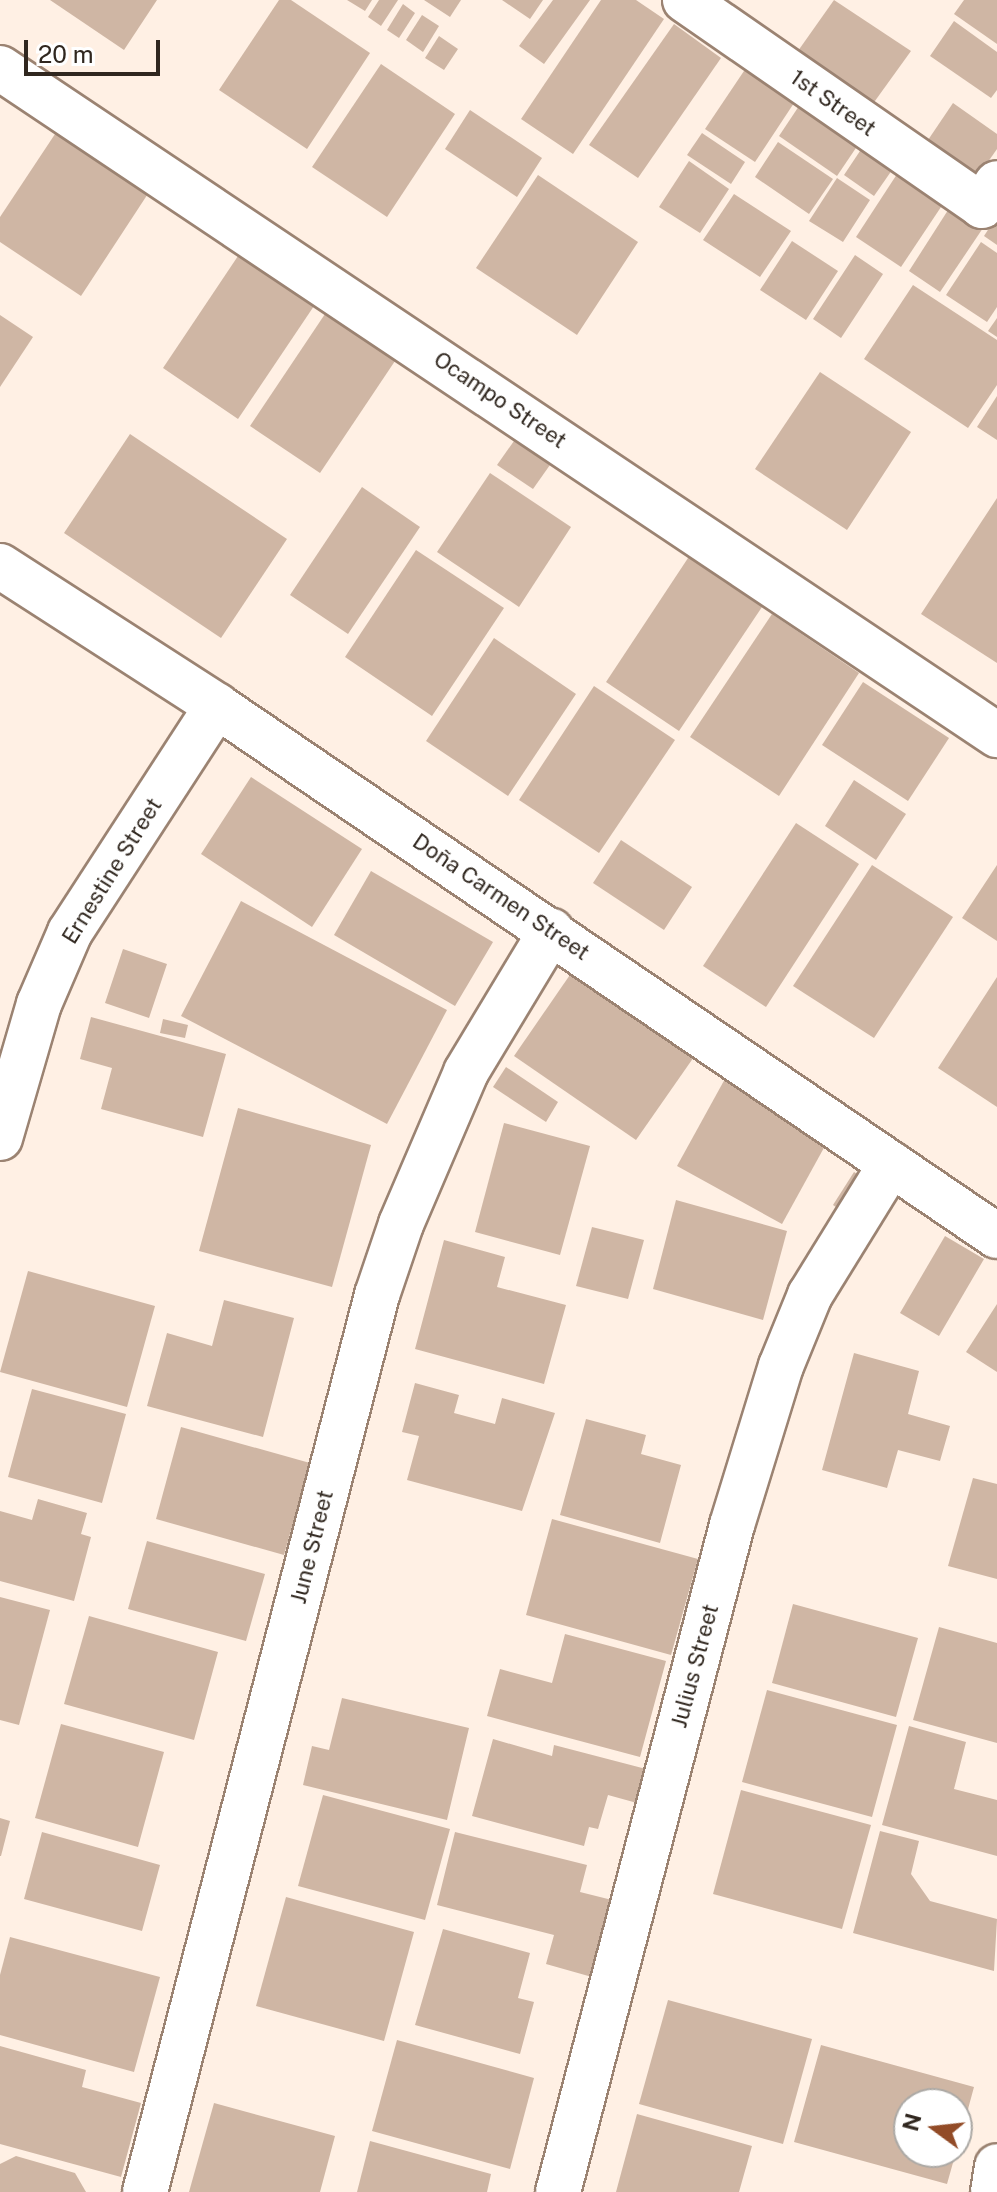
<!DOCTYPE html>
<meta charset="utf-8">
<style>
body{margin:0}
#map{position:relative;width:997px;height:2192px;overflow:hidden;background:#fff0e4;font-family:"Public Sans",sans-serif}
div>[style]{position:absolute}
[style*='--x']{left:calc(var(--x)*1px);top:calc(var(--y)*1px);width:calc(var(--w)*1px);rotate:calc(var(--a)*1deg)}
.building>*{inset:0;background:#cfb6a4}
.roads{filter:drop-shadow(2px 0 #9b8372) drop-shadow(-2px 0 #9b8372) drop-shadow(0 2px #9b8372) drop-shadow(0 -2px #9b8372)}
.street>*{height:44px;margin:-22px;padding:0 22px;transform-origin:22px;border-radius:22px;background:#fff}
span{translate:-50% -50%;white-space:nowrap;text-align:center;line-height:1.15;-webkit-text-stroke:6px #fff;paint-order:stroke}
.street-label{font-size:22px;color:#30271f}
.north{position:absolute;left:893px;top:2088px;width:80px;height:80px;box-sizing:border-box;background:#fff;border:2px solid #aca9a5;border-radius:50%;rotate:285deg;font-size:22px;font-weight:700;line-height:32px;text-align:center;color:#30271f}
.north::after{content:'';display:block;margin:auto;width:28px;height:36px;background:#924b27;clip-path:polygon(50% 0,100% 100%,50% 72%,0 100%)}
.scale{position:absolute;left:24px;top:40px;width:136px;height:36px;box-sizing:border-box;border:4px solid #30271f;border-top:0;padding-left:10px;font-size:24px;line-height:28px;white-space:nowrap;color:#30271f;-webkit-text-stroke:6px #fff;paint-order:stroke}
</style>
<div id="map">
<div class="building">
<i style="clip-path:polygon(50px 0,157px 0,124px 50px)"></i>
<i style="clip-path:polygon(279px 0,291px 0,370px 53px,307px 149px,219px 90px)"></i>
<i style="clip-path:polygon(347px 0,372px 0,365px 11px)"></i>
<i style="clip-path:polygon(379px 0,398px 0,381px 26px,368px 17px)"></i>
<i style="clip-path:polygon(424px 0,461px 0,450px 17px)"></i>
<i style="clip-path:polygon(502px 0,543px 0,530px 19px)"></i>
<i style="clip-path:polygon(553px 0,590px 0,544px 64px,519px 46px)"></i>
<i style="clip-path:polygon(601px 0,636px 0,664px 19px,573px 154px,521px 119px)"></i>
<i style="clip-path:polygon(834px 0,911px 51px,867px 112px,793px 58px)"></i>
<i style="clip-path:polygon(964px 0,997px 0,997px 44px,954px 14px)"></i>
<i style="clip-path:polygon(403px 4px,415px 13px,399px 38px,387px 30px)"></i>
<i style="clip-path:polygon(422px 15px,439px 26px,423px 52px,406px 40px)"></i>
<i style="clip-path:polygon(954px 21px,997px 52px,997px 90px,991px 98px,930px 56px)"></i>
<i style="clip-path:polygon(674px 24px,721px 58px,638px 178px,589px 145px)"></i>
<i style="clip-path:polygon(439px 36px,458px 49px,444px 70px,425px 58px)"></i>
<i style="clip-path:polygon(381px 64px,455px 114px,387px 217px,312px 167px)"></i>
<i style="clip-path:polygon(746px 68px,796px 100px,755px 162px,705px 129px)"></i>
<i style="clip-path:polygon(803px 100px,862px 139px,837px 176px,779px 136px)"></i>
<i style="clip-path:polygon(953px 103px,997px 134px,997px 149px,976px 179px,926px 143px)"></i>
<i style="clip-path:polygon(470px 110px,542px 158px,517px 197px,445px 149px)"></i>
<i style="clip-path:polygon(63px 122px,155px 183px,81px 296px,0 242px,0 217px)"></i>
<i style="clip-path:polygon(702px 133px,745px 162px,731px 184px,687px 155px)"></i>
<i style="clip-path:polygon(868px 139px,899px 160px,874px 196px,844px 175px)"></i>
<i style="clip-path:polygon(778px 142px,833px 179px,809px 214px,755px 177px)"></i>
<i style="clip-path:polygon(689px 161px,729px 189px,700px 233px,659px 207px)"></i>
<i style="clip-path:polygon(901px 168px,947px 198px,901px 267px,856px 237px)"></i>
<i style="clip-path:polygon(538px 175px,638px 242px,577px 335px,476px 268px)"></i>
<i style="clip-path:polygon(837px 178px,870px 200px,843px 242px,809px 221px)"></i>
<i style="clip-path:polygon(734px 194px,791px 231px,760px 277px,703px 240px)"></i>
<i style="clip-path:polygon(950px 207px,983px 228px,940px 292px,909px 271px)"></i>
<i style="clip-path:polygon(997px 216px,997px 245px,984px 236px)"></i>
<i style="clip-path:polygon(792px 241px,838px 271px,806px 320px,760px 290px)"></i>
<i style="clip-path:polygon(981px 242px,997px 253px,997px 307px,987px 322px,946px 295px)"></i>
<i style="clip-path:polygon(240px 253px,316px 303px,238px 419px,163px 368px)"></i>
<i style="clip-path:polygon(855px 255px,883px 274px,841px 338px,813px 319px)"></i>
<i style="clip-path:polygon(913px 285px,997px 340px,997px 385px,968px 428px,864px 359px)"></i>
<i style="clip-path:polygon(329px 308px,399px 355px,320px 473px,250px 426px)"></i>
<i style="clip-path:polygon(0 315px,33px 337px,0 387px)"></i>
<i style="clip-path:polygon(997px 318px,997px 337px,988px 331px)"></i>
<i style="clip-path:polygon(820px 372px,911px 432px,847px 530px,755px 469px)"></i>
<i style="clip-path:polygon(997px 396px,997px 440px,977px 427px)"></i>
<i style="clip-path:polygon(521px 431px,557px 455px,533px 489px,497px 465px)"></i>
<i style="clip-path:polygon(130px 434px,287px 539px,221px 638px,64px 533px)"></i>
<i style="clip-path:polygon(490px 473px,571px 527px,519px 607px,437px 552px)"></i>
<i style="clip-path:polygon(362px 487px,420px 527px,348px 634px,290px 595px)"></i>
<i style="clip-path:polygon(997px 498px,997px 663px,921px 614px)"></i>
<i style="clip-path:polygon(416px 550px,504px 608px,432px 716px,345px 657px)"></i>
<i style="clip-path:polygon(692px 552px,766px 601px,679px 731px,606px 682px)"></i>
<i style="clip-path:polygon(772px 614px,859px 673px,779px 796px,690px 737px)"></i>
<i style="clip-path:polygon(494px 638px,576px 694px,508px 796px,426px 741px)"></i>
<i style="clip-path:polygon(863px 682px,949px 738px,908px 801px,822px 745px)"></i>
<i style="clip-path:polygon(594px 686px,675px 740px,599px 853px,519px 800px)"></i>
<i style="clip-path:polygon(251px 777px,362px 849px,312px 927px,201px 854px)"></i>
<i style="clip-path:polygon(854px 780px,906px 814px,876px 860px,825px 826px)"></i>
<i style="clip-path:polygon(796px 823px,859px 864px,766px 1007px,703px 966px)"></i>
<i style="clip-path:polygon(621px 840px,692px 887px,664px 930px,593px 883px)"></i>
<i style="clip-path:polygon(872px 865px,953px 917px,874px 1038px,793px 986px)"></i>
<i style="clip-path:polygon(997px 865px,997px 941px,962px 918px)"></i>
<i style="clip-path:polygon(371px 871px,493px 942px,455px 1006px,334px 935px)"></i>
<i style="clip-path:polygon(241px 901px,447px 1010px,387px 1124px,181px 1016px)"></i>
<i style="clip-path:polygon(123px 949px,167px 964px,149px 1018px,105px 1003px)"></i>
<i style="clip-path:polygon(574px 969px,696px 1054px,636px 1140px,514px 1056px)"></i>
<i style="clip-path:polygon(997px 977px,997px 1107px,938px 1068px)"></i>
<i style="clip-path:polygon(91px 1017px,226px 1054px,203px 1137px,101px 1109px,112px 1068px,80px 1059px)"></i>
<i style="clip-path:polygon(163px 1019px,188px 1025px,185px 1038px,160px 1033px)"></i>
<i style="clip-path:polygon(506px 1067px,558px 1102px,546px 1122px,493px 1087px)"></i>
<i style="clip-path:polygon(726px 1077px,831px 1135px,782px 1224px,677px 1166px)"></i>
<i style="clip-path:polygon(238px 1108px,371px 1145px,332px 1287px,199px 1251px)"></i>
<i style="clip-path:polygon(504px 1123px,590px 1146px,560px 1255px,475px 1232px)"></i>
<i style="clip-path:polygon(854px 1172px,871px 1183px,849px 1216px,833px 1205px)"></i>
<i style="clip-path:polygon(676px 1200px,787px 1231px,763px 1320px,653px 1289px)"></i>
<i style="clip-path:polygon(592px 1227px,644px 1240px,628px 1299px,576px 1286px)"></i>
<i style="clip-path:polygon(945px 1236px,984px 1259px,939px 1336px,900px 1313px)"></i>
<i style="clip-path:polygon(444px 1240px,505px 1257px,497px 1287px,566px 1305px,544px 1384px,415px 1349px)"></i>
<i style="clip-path:polygon(28px 1271px,155px 1306px,127px 1407px,0 1372px)"></i>
<i style="clip-path:polygon(224px 1300px,294px 1318px,263px 1437px,147px 1406px,167px 1333px,212px 1346px)"></i>
<i style="clip-path:polygon(997px 1304px,997px 1372px,966px 1352px)"></i>
<i style="clip-path:polygon(854px 1353px,919px 1371px,908px 1414px,950px 1426px,940px 1461px,898px 1450px,887px 1488px,822px 1470px)"></i>
<i style="clip-path:polygon(415px 1383px,459px 1395px,454px 1413px,495px 1424px,502px 1398px,555px 1413px,522px 1511px,407px 1480px,419px 1436px,402px 1432px)"></i>
<i style="clip-path:polygon(32px 1389px,126px 1414px,102px 1503px,8px 1477px)"></i>
<i style="clip-path:polygon(586px 1419px,646px 1435px,641px 1454px,681px 1465px,660px 1543px,560px 1515px)"></i>
<i style="clip-path:polygon(181px 1427px,310px 1463px,284px 1555px,156px 1519px)"></i>
<i style="clip-path:polygon(973px 1478px,997px 1484px,997px 1579px,948px 1566px)"></i>
<i style="clip-path:polygon(38px 1499px,87px 1513px,81px 1534px,91px 1537px,74px 1601px,0 1581px,0 1511px,32px 1520px)"></i>
<i style="clip-path:polygon(552px 1519px,698px 1559px,671px 1655px,526px 1615px)"></i>
<i style="clip-path:polygon(147px 1541px,265px 1574px,246px 1641px,128px 1609px)"></i>
<i style="clip-path:polygon(0 1597px,50px 1610px,19px 1725px,0 1720px)"></i>
<i style="clip-path:polygon(793px 1604px,918px 1638px,896px 1717px,772px 1683px)"></i>
<i style="clip-path:polygon(89px 1616px,218px 1652px,194px 1740px,64px 1704px)"></i>
<i style="clip-path:polygon(939px 1627px,997px 1643px,997px 1743px,913px 1720px)"></i>
<i style="clip-path:polygon(565px 1634px,666px 1661px,640px 1757px,487px 1716px,500px 1669px,552px 1683px)"></i>
<i style="clip-path:polygon(767px 1690px,897px 1725px,872px 1817px,742px 1782px)"></i>
<i style="clip-path:polygon(342px 1698px,469px 1728px,447px 1820px,303px 1785px,312px 1746px,329px 1750px)"></i>
<i style="clip-path:polygon(61px 1724px,164px 1752px,138px 1847px,35px 1818px)"></i>
<i style="clip-path:polygon(909px 1726px,966px 1742px,954px 1789px,997px 1800px,997px 1856px,882px 1825px)"></i>
<i style="clip-path:polygon(493px 1739px,552px 1756px,554px 1745px,646px 1769px,637px 1803px,608px 1795px,598px 1829px,589px 1827px,584px 1846px,472px 1816px)"></i>
<i style="clip-path:polygon(741px 1790px,871px 1825px,842px 1929px,713px 1894px)"></i>
<i style="clip-path:polygon(323px 1795px,450px 1829px,425px 1920px,298px 1886px)"></i>
<i style="clip-path:polygon(0 1818px,10px 1821px,1px 1856px,0 1856px)"></i>
<i style="clip-path:polygon(880px 1831px,919px 1841px,911px 1874px,930px 1901px,997px 1919px,994px 1971px,853px 1933px)"></i>
<i style="clip-path:polygon(42px 1832px,160px 1865px,142px 1931px,24px 1899px)"></i>
<i style="clip-path:polygon(455px 1832px,587px 1865px,580px 1892px,612px 1900px,592px 1977px,546px 1964px,554px 1935px,437px 1905px)"></i>
<i style="clip-path:polygon(286px 1897px,414px 1932px,384px 2041px,256px 2006px)"></i>
<i style="clip-path:polygon(443px 1929px,530px 1953px,518px 1998px,534px 2002px,520px 2054px,415px 2025px)"></i>
<i style="clip-path:polygon(10px 1937px,160px 1977px,134px 2072px,0 2035px,0 1975px)"></i>
<i style="clip-path:polygon(668px 2000px,812px 2039px,783px 2144px,639px 2104px)"></i>
<i style="clip-path:polygon(397px 2040px,534px 2078px,510px 2169px,372px 2131px)"></i>
<i style="clip-path:polygon(821px 2045px,974px 2087px,958px 2146px,957px 2104px,909px 2104px,909px 2152px,956px 2152px,947px 2184px,794px 2142px)"></i>
<i style="clip-path:polygon(0 2046px,86px 2070px,82px 2087px,141px 2103px,121px 2177px,0 2144px)"></i>
<i style="clip-path:polygon(214px 2103px,335px 2136px,320px 2192px,189px 2192px)"></i>
<i style="clip-path:polygon(637px 2114px,752px 2146px,739px 2192px,616px 2192px)"></i>
<i style="clip-path:polygon(370px 2141px,491px 2174px,487px 2192px,357px 2192px)"></i>
<i style="clip-path:polygon(16px 2156px,75px 2173px,86px 2192px,0 2192px,0 2164px)"></i>
</div>
<div class="roads">
<div class="street">
<i style="--x:685;--y:0;--w:361;--a:34.7"></i>
<i style="--x:982;--y:206;--w:27;--a:-57"></i>
<i style="--x:0;--y:68;--w:1200;--a:33.78"></i>
<i style="--x:0;--y:566;--w:258;--a:32.8"></i>
<i style="--x:217;--y:706;--w:943;--a:34.2"></i>
<i style="--x:0;--y:1138;--w:140;--a:-73.8"></i>
<i style="--x:39;--y:1004;--w:78;--a:-66.7"></i>
<i style="--x:70;--y:932;--w:270;--a:-57"></i>
<i style="--x:145;--y:2192;--w:927;--a:-75.5"></i>
<i style="--x:377;--y:1295;--w:75;--a:-71.3"></i>
<i style="--x:401;--y:1224;--w:165;--a:-66.8"></i>
<i style="--x:466;--y:1072;--w:165;--a:-58.9"></i>
<i style="--x:558;--y:2192;--w:689;--a:-75.38"></i>
<i style="--x:732;--y:1525;--w:166;--a:-72.9"></i>
<i style="--x:781;--y:1366;--w:77;--a:-67.8"></i>
<i style="--x:810;--y:1295;--w:154;--a:-58.3"></i>
<i style="--x:993;--y:2192;--w:26;--a:-81"></i>
</div>
</div>
<div class="street-label">
<span style="left:833px;top:103px;rotate:35deg">1st Street</span>
<span style="left:500px;top:400px;rotate:34deg">Ocampo Street</span>
<span style="left:112px;top:871px;rotate:-58deg">Ernestine Street</span>
<span style="left:501px;top:897px;rotate:34deg">Doña Carmen Street</span>
<span style="left:312px;top:1547px;rotate:-76deg">June Street</span>
<span style="left:695px;top:1666px;rotate:-75deg">Julius Street</span>
</div>
<div class="north">N</div>
<div class="scale">20 m</div>
</div>
